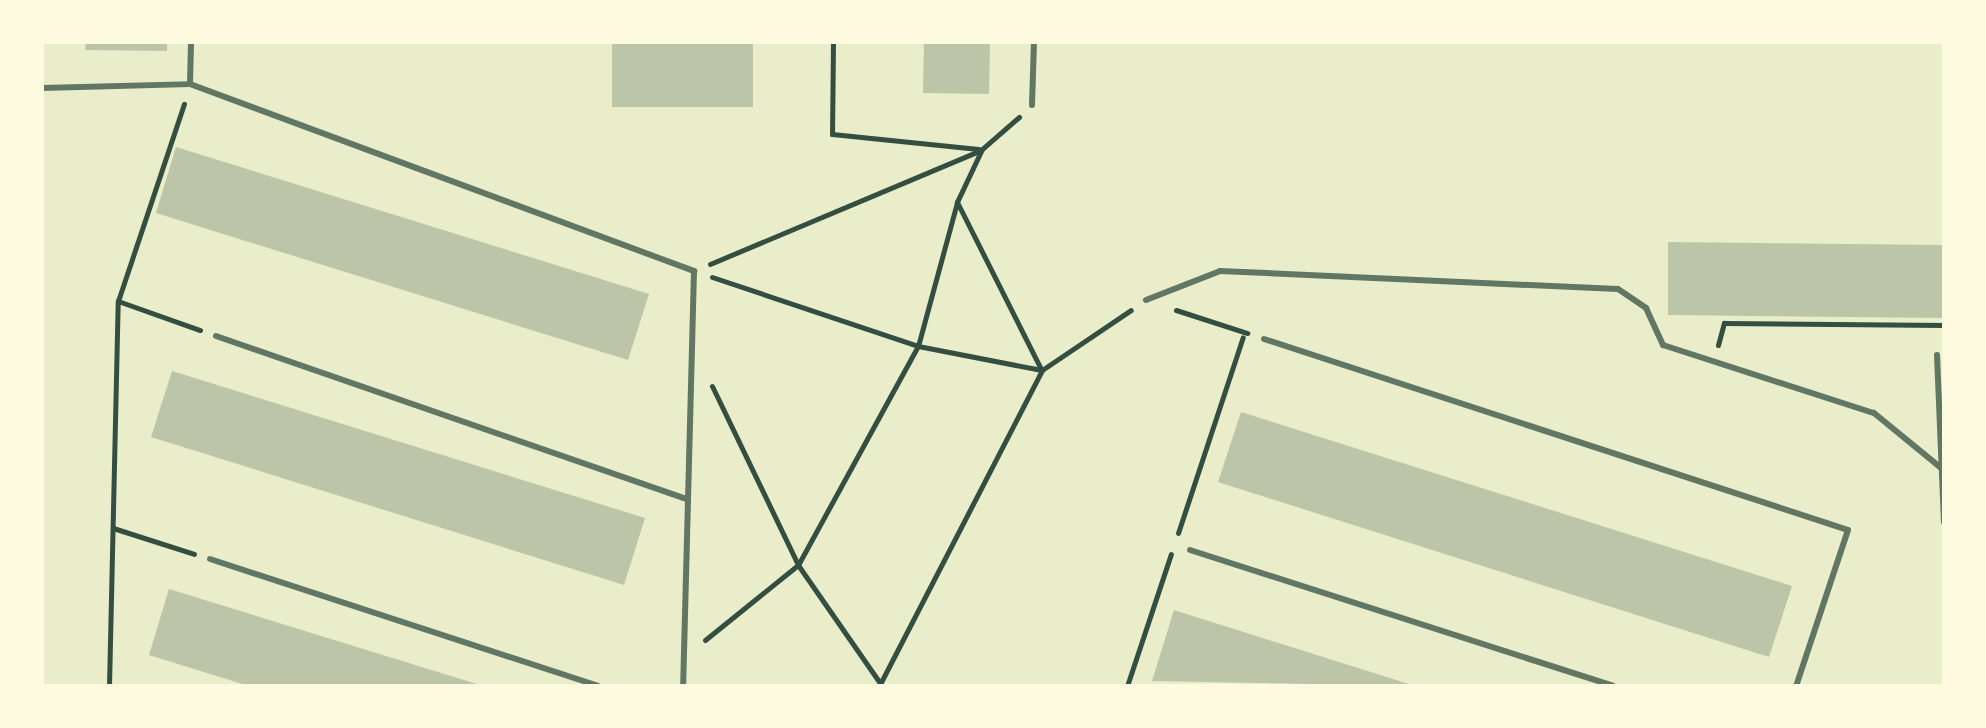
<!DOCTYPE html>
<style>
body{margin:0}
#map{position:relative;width:1986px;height:728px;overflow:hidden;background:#e9edc9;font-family:Overpass,sans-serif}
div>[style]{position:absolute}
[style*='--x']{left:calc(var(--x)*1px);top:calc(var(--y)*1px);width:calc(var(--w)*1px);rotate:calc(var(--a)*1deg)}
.building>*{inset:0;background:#bcc5a7}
.path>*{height:5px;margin:-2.5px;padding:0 2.5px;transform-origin:2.5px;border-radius:2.5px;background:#344e41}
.service>*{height:6px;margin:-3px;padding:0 3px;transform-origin:3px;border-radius:3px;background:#617663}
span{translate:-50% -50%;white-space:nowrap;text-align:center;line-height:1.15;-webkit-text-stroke:8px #fefae0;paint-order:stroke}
.frame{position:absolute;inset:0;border:44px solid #fefae0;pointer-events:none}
</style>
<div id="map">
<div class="building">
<i style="clip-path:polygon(86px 42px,167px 42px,167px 51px,85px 50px)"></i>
<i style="clip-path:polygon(612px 42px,753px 42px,753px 107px,612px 107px)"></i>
<i style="clip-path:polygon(924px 42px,990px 42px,989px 94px,923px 93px)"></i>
<i style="clip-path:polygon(176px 147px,649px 294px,628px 360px,156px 213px)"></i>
<i style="clip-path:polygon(1668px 242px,1944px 245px,1944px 318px,1668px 315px)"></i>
<i style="clip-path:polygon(172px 371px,645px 518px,624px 585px,151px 437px)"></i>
<i style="clip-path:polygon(1241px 412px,1792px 586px,1769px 657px,1218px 482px)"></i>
<i style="clip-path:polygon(169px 589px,480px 685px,480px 686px,249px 686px,149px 655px)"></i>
<i style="clip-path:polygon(1174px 610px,1412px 685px,1412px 686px,1152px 681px)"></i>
</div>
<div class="path">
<i style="--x:833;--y:42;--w:92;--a:90.6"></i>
<i style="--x:832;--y:134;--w:147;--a:5.9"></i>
<i style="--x:1019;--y:117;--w:49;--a:139.1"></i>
<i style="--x:982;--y:149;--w:59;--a:115.3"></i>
<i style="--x:957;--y:202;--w:187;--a:63.3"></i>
<i style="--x:710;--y:264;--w:294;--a:-22.8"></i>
<i style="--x:712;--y:277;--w:217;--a:18.5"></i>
<i style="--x:918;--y:346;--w:126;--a:11"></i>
<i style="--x:118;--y:301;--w:87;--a:19.5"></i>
<i style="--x:1176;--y:310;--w:75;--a:17.9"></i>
<i style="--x:1718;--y:345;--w:23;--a:-75"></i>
<i style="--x:1724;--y:323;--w:220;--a:0.5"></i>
<i style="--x:712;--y:386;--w:199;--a:64.3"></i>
<i style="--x:798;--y:565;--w:147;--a:55.2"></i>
<i style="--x:113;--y:528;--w:85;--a:17.8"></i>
<i style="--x:1178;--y:533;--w:206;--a:-71.7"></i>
<i style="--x:705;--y:640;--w:119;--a:-38.9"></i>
<i style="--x:798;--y:565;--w:250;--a:-61.3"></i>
<i style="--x:918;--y:346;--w:149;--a:-74.8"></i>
<i style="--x:109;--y:686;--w:385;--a:-88.7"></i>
<i style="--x:118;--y:301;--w:208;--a:-71.5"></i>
<i style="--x:879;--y:686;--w:356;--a:-62.7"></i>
<i style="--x:1042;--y:370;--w:107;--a:-34"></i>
<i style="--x:1127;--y:686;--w:139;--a:-71.6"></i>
</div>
<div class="service">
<i style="--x:190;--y:84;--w:42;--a:-88.6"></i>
<i style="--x:42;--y:88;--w:148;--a:-1.5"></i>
<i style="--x:190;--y:84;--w:538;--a:20.36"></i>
<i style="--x:694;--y:271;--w:415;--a:91.5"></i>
<i style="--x:1032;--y:105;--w:63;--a:-88.2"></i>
<i style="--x:1146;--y:300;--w:79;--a:-21.4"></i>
<i style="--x:1220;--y:271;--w:398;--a:2.6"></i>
<i style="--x:1618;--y:289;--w:34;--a:34"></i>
<i style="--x:1646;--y:308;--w:41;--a:65.3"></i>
<i style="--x:1663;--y:345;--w:222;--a:17.9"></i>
<i style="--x:1874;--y:413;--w:85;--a:39.3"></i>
<i style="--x:216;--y:336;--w:496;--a:19.1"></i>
<i style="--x:1264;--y:339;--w:614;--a:18.11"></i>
<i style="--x:1848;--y:530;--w:164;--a:108.4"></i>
<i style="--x:1937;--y:355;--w:167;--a:87.6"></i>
<i style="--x:1190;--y:550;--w:444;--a:17.8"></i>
<i style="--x:210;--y:559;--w:408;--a:18.1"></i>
</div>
<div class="frame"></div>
</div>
